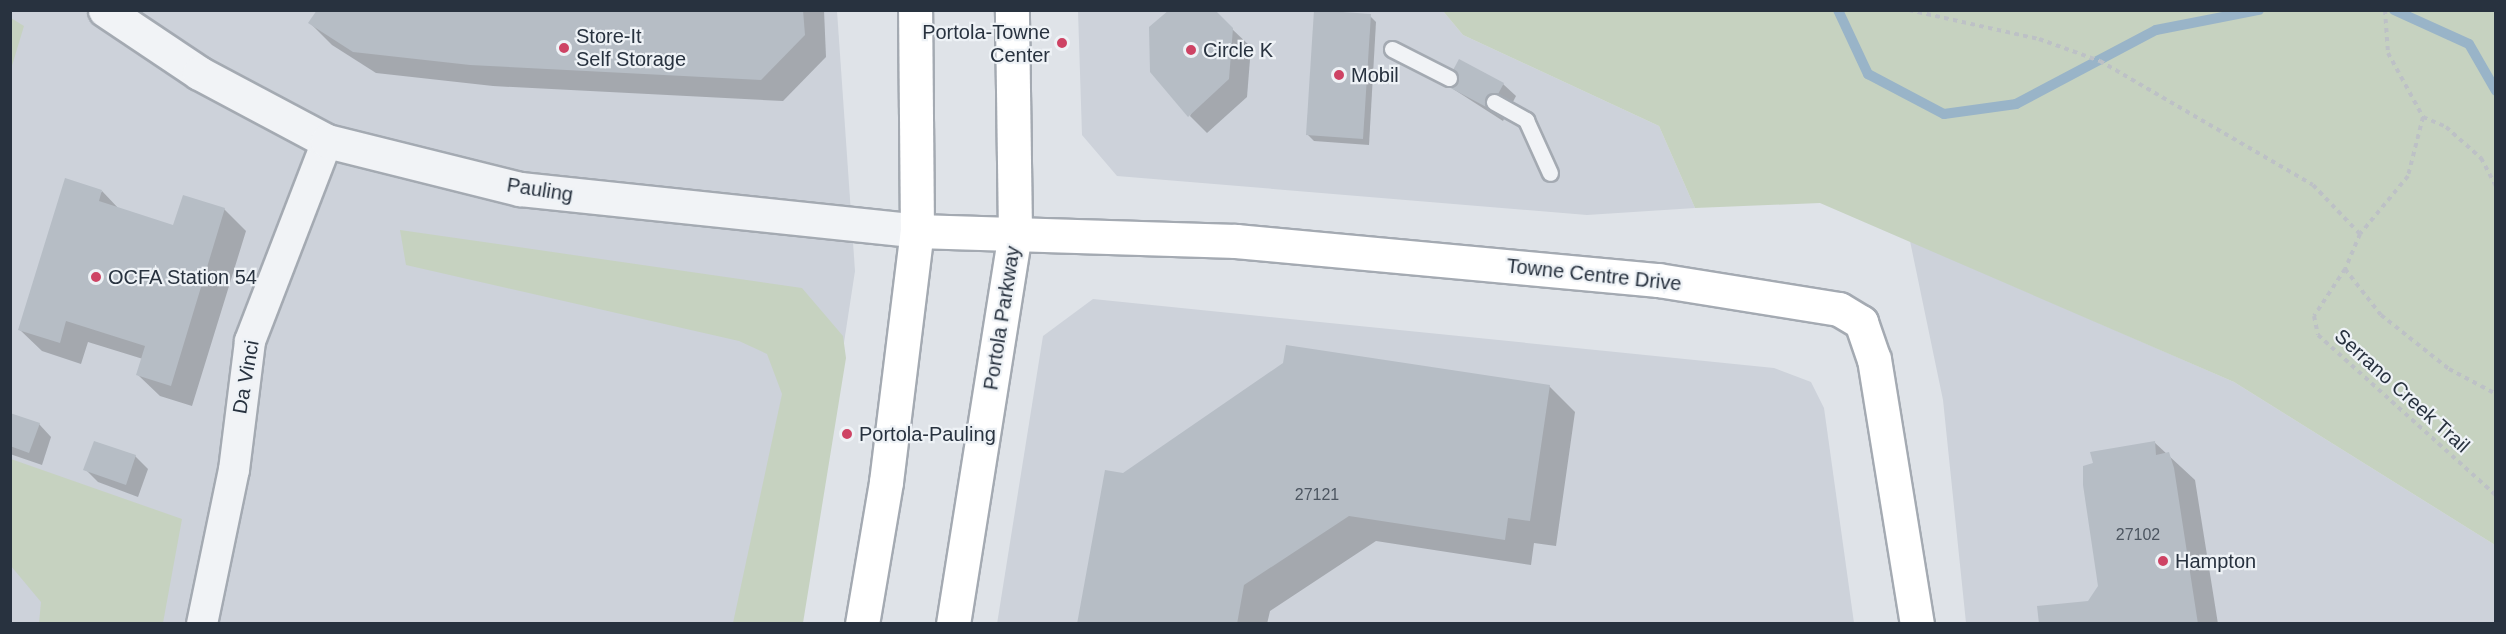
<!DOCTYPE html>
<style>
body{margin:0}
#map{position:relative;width:2506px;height:634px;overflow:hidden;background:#dfe3e8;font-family:Arial,sans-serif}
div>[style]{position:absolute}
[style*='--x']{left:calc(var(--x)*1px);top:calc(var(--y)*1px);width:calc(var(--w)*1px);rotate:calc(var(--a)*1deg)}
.built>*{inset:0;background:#cdd2da}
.green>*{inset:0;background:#c6d2c0}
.shadow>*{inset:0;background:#0003}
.stream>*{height:10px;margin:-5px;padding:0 5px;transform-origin:5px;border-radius:5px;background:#99b4c8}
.building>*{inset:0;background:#b6bdc5}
.path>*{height:4px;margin-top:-2px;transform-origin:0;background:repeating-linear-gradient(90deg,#bdc1c6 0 4.5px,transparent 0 9px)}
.roads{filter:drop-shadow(2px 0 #a4aab2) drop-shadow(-2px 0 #a4aab2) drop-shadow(0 2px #a4aab2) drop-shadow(0 -2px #a4aab2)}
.service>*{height:15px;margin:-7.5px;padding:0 7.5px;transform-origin:7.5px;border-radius:7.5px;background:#f1f3f6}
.minor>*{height:30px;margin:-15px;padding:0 15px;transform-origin:15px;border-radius:15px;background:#f1f3f6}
.tertiary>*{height:33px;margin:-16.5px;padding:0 16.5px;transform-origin:16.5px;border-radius:16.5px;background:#f1f3f6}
.secondary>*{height:33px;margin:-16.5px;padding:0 16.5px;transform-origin:16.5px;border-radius:16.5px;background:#fff}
.primary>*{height:33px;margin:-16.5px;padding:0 16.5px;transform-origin:16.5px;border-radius:16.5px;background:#fff}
.dots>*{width:16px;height:16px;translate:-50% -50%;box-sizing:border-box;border:3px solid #eef2f6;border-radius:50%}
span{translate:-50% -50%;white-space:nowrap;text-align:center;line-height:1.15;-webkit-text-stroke:4.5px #eef2f6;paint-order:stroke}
.number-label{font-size:16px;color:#4c5560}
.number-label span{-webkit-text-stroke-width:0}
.poi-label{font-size:20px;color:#28323f}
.right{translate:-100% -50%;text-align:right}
.left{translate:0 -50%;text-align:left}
.street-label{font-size:20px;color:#28323f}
.frame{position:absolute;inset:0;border:12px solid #28323f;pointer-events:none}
</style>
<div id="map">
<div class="built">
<i style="clip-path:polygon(10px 11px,837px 11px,855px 271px,801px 623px,11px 623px)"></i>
<i style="clip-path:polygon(1078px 11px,1443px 11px,1463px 35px,1659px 126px,1695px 208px,1587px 215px,1117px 176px,1082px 135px)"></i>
<i style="clip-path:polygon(1910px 241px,2234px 382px,2495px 545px,2495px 623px,1966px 623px,1943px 400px)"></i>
<i style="clip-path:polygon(1093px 299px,1774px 368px,1811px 382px,1824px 408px,1854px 623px,997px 624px,1043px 336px)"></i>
</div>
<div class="green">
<i style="clip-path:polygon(1443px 11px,2495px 11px,2495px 545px,2234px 382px,1820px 203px,1695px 208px,1659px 126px,1463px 35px)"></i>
<i style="clip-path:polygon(11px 18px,24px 26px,11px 69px)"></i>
<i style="clip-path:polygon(400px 230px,802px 288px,843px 336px,846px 358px,803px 623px,733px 623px,782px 394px,767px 354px,739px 341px,406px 265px)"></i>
<i style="clip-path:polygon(11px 459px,182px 519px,163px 623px,39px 623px,41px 602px,11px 566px)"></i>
</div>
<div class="shadow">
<i style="clip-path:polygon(736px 10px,824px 10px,826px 57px,783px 101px,493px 86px,376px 73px,332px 45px,310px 23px)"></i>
<i style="clip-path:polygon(1370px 16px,1376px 22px,1369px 145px,1314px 141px,1308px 135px)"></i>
<i style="clip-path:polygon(1232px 29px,1251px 47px,1247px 97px,1207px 133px,1190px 116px)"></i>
<i style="clip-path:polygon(1503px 84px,1516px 96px,1503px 121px,1447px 85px)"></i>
<i style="clip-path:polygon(102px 191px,120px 210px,174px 227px,224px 209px,246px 231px,192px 406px,160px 396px,138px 375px,143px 359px,88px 342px,81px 364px,42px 351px,20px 330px)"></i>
<i style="clip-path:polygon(1549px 386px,1575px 412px,1556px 546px,1534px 543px,1531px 565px,1376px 541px,1270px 611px,1267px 624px,1078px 624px,1124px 475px)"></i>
<i style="clip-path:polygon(10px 414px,39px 424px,51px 437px,42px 465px,10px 454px)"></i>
<i style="clip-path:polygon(2154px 442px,2195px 480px,2218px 624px,2041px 624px,2089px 602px,2100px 586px)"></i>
<i style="clip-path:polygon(135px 456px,148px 469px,138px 497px,98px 482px,85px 469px)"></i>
</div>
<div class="stream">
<i style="--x:1838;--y:10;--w:71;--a:64.9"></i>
<i style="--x:1868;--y:74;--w:86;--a:27.8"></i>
<i style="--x:1944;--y:114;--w:73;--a:-7.9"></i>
<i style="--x:2016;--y:104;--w:158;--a:-27.9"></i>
<i style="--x:2156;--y:30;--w:105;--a:-11"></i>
<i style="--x:2394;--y:10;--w:82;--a:24.4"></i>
<i style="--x:2469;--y:44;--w:54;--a:60.1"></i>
</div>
<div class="building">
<i style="clip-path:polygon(317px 10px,803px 10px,805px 35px,761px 80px,470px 65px,353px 52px,308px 23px)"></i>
<i style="clip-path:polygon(1169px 10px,1215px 10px,1233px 28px,1229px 79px,1188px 117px,1150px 72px,1149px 27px)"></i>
<i style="clip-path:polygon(1314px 10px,1371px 14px,1363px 139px,1306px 135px)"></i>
<i style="clip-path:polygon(1459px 59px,1504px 83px,1490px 109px,1445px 85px)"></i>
<i style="clip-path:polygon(65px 178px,102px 190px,99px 201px,173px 225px,183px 195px,225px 208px,171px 386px,136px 375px,145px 346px,66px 321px,60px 343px,18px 330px)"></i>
<i style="clip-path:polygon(1286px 345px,1550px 385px,1530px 521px,1508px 518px,1505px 540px,1349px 516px,1244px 585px,1237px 624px,1077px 624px,1105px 470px,1123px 473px,1283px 363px)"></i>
<i style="clip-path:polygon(10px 413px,40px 423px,29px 453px,10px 446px)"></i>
<i style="clip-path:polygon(94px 441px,136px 455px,126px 485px,83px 470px)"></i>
<i style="clip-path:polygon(2155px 441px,2156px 455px,2169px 452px,2174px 468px,2198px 624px,2039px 624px,2037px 606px,2088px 601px,2098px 586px,2083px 485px,2083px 466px,2093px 463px,2090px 452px)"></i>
</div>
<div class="path">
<i style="--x:1909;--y:10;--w:133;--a:12.6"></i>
<i style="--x:2039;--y:39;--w:65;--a:19.8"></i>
<i style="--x:2100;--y:61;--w:246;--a:30.2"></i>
<i style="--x:2313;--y:185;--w:68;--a:46.2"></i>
<i style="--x:2385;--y:10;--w:43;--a:86"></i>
<i style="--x:2388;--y:53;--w:73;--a:61.3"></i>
<i style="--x:2423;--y:117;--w:61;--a:104.3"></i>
<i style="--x:2408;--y:176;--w:75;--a:129.6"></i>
<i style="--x:2360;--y:234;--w:38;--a:113"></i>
<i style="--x:2345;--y:269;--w:58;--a:52"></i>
<i style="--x:2381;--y:315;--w:87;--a:38.5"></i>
<i style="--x:2449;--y:369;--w:53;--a:28"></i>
<i style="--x:2423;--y:117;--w:25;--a:23"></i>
<i style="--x:2446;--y:127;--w:47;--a:41.5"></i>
<i style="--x:2481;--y:158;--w:32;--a:62"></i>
<i style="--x:2345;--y:269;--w:56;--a:123.4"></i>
<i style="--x:2314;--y:316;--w:19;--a:78"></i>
<i style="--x:2318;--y:335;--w:239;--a:42"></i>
</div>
<div class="roads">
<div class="service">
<i style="--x:1392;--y:49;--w:64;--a:27"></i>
<i style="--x:1494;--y:102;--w:37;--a:29"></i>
<i style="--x:1526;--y:120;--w:58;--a:65.6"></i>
</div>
<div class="minor">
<i style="--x:202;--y:624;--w:157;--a:-78.3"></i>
<i style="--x:234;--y:470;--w:130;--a:-82.9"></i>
<i style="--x:250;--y:341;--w:214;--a:-68.9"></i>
</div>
<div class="tertiary">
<i style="--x:105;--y:10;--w:113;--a:33.8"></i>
<i style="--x:199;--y:73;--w:145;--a:28"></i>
<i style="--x:327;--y:141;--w:199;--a:14"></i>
<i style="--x:520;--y:189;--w:399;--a:6"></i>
</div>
<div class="secondary">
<i style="--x:917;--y:231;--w:319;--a:1.8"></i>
<i style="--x:1236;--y:241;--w:424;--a:5.3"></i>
<i style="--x:1658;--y:280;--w:183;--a:9.1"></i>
<i style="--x:1839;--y:309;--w:26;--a:31"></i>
<i style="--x:1861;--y:322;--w:39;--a:71"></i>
<i style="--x:1874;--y:359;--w:268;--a:80.8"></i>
</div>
<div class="primary">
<i style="--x:862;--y:624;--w:144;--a:-80.4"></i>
<i style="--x:886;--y:482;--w:253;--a:-83"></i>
<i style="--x:917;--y:231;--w:221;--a:-90.5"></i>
<i style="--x:953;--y:624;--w:396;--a:-81"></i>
<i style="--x:1015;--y:233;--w:223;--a:-90.8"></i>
</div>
</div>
<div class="dots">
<i style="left:1062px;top:43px;background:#ce4364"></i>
<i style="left:564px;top:48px;background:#ce4364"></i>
<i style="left:1191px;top:50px;background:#ce4364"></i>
<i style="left:1339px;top:75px;background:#ce4364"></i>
<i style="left:96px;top:277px;background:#ce4364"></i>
<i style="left:847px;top:434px;background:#ce4364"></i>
<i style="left:2163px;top:561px;background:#ce4364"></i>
</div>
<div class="number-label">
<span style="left:1317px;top:495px">27121</span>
<span style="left:2138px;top:535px">27102</span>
</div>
<div class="poi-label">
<span class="right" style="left:1050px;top:44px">Portola-Towne<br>Center</span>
<span class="left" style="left:576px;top:48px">Store-It<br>Self Storage</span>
<span class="left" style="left:1203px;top:50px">Circle K</span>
<span class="left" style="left:1351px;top:75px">Mobil</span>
<span class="left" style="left:108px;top:277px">OCFA Station 54</span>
<span class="left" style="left:859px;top:434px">Portola-Pauling</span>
<span class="left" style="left:2175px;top:561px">Hampton</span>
</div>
<div class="street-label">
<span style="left:540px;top:190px;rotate:9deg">Pauling</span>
<span style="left:1594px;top:275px;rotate:6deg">Towne Centre Drive</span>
<span style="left:1002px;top:318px;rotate:-81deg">Portola Parkway</span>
<span style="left:246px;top:377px;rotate:-80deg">Da Vinci</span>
<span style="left:2402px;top:391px;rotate:42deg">Serrano Creek Trail</span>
</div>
<div class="frame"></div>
</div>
